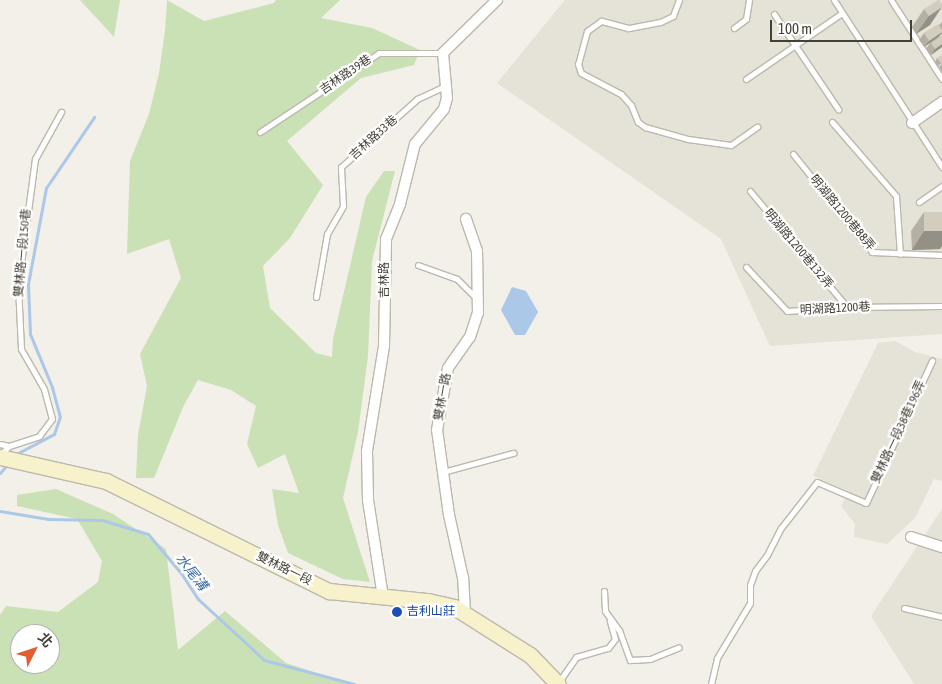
<!DOCTYPE html>
<meta charset="utf-8">
<style>
body{margin:0}
#map{position:relative;width:942px;height:684px;overflow:hidden;background:#f2f0e8;font-family:"Asap Condensed","Noto Sans TC",sans-serif}
div>[style]{position:absolute}
[style*='--x']{left:calc(var(--x)*1px);top:calc(var(--y)*1px);width:calc(var(--w)*1px);rotate:calc(var(--a)*1deg)}
.residential>*{inset:0;background:#e5e2d7}
.green>*{inset:0;background:#c9e1b5}
.water>*{inset:0;background:#abc8e8}
.stream>*{height:3px;margin:-1.5px;padding:0 1.5px;transform-origin:1.5px;border-radius:1.5px;background:#abc8e8}
.roads{filter:drop-shadow(1px 0 #bcb8ac) drop-shadow(-1px 0 #bcb8ac) drop-shadow(0 1px #bcb8ac) drop-shadow(0 -1px #bcb8ac)}
.lane>*{height:5px;margin:-2.5px;padding:0 2.5px;transform-origin:2.5px;border-radius:2.5px;background:#fff}
.street>*{height:10px;margin:-5px;padding:0 5px;transform-origin:5px;border-radius:5px;background:#fff}
.secondary>*{height:15px;margin:-7.5px;padding:0 7.5px;transform-origin:7.5px;border-radius:7.5px;background:#f8f2cc}
.wall>*{inset:0;background:#b5b0a4}
.shaded-wall>*{inset:0;background:#939086}
.building>*{inset:0;background:#d2cdbf}
.dots>*{width:14px;height:14px;translate:-50% -50%;box-sizing:border-box;border:2px solid #fff;border-radius:50%}
span{translate:-50% -50%;white-space:nowrap;text-align:center;line-height:1.15;-webkit-text-stroke:4.5px #fff;paint-order:stroke}
.street-label{font-size:12px;color:#444137}
.transit-label{font-size:12px;color:#164399}
.left{translate:0 -50%;text-align:left}
.water-label{font-size:14px;color:#3d6da4;font-style:italic}
.north{position:absolute;left:10px;top:624px;width:50px;height:50px;box-sizing:border-box;background:#fff;border:1px solid #b4b3af;border-radius:50%;rotate:49deg;font-size:14px;font-weight:700;line-height:20px;text-align:center;color:#444137}
.north::after{content:'';display:block;margin:auto;width:18px;height:22px;background:#e15e30;clip-path:polygon(50% 0,100% 100%,50% 72%,0 100%)}
.scale{position:absolute;left:770px;top:20px;width:142px;height:22px;box-sizing:border-box;border:2px solid #444137;border-top:0;padding-left:6px;font-size:15px;line-height:18px;white-space:nowrap;color:#444137;-webkit-text-stroke:4px #fff;paint-order:stroke}
</style>
<div id="map">
<div class="residential">
<i style="clip-path:polygon(565px 0,942px 0,942px 334px,770px 346px,721px 239px,497px 83px)"></i>
<i style="clip-path:polygon(895px 341px,915px 352px,942px 359px,942px 481px,934px 479px,915px 518px,887px 544px,854px 537px,855px 524px,841px 506px,849px 491px,813px 476px,878px 343px)"></i>
<i style="clip-path:polygon(942px 509px,942px 684px,914px 684px,871px 616px)"></i>
</div>
<div class="green">
<i style="clip-path:polygon(80px 0,120px 0,114px 37px)"></i>
<i style="clip-path:polygon(167px 0,204px 21px,274px 3px,276px 0,340px 0,321px 18px,372px 28px,420px 50px,414px 65px,361px 78px,287px 141px,323px 185px,290px 238px,263px 266px,270px 308px,316px 353px,332px 357px,333px 339px,366px 197px,384px 171px,395px 171px,372px 261px,368px 356px,358px 432px,343px 498px,370px 582px,343px 579px,288px 553px,278px 525px,272px 489px,299px 493px,285px 454px,258px 468px,247px 444px,256px 406px,231px 390px,198px 380px,184px 405px,154px 478px,136px 478px,138px 435px,147px 386px,140px 354px,181px 278px,169px 239px,127px 254px,130px 161px,149px 114px,159px 73px,165px 31px)"></i>
<i style="clip-path:polygon(evenodd,56px 489px,113px 514px,166px 549px,178px 650px,225px 611px,286px 663px,350px 684px,0 684px,0 615px,6px 606px,58px 612px,98px 582px,102px 561px,77px 519px,17px 506px,17px 495px,56px 489px,20px 634px,50px 634px,50px 664px,20px 664px,20px 634px)"></i>
</div>
<div class="water">
<i style="clip-path:polygon(512px 287px,526px 291px,538px 312px,525px 335px,515px 335px,501px 310px)"></i>
</div>
<div class="stream">
<i style="--x:18;--y:453;--w:41;--a:-27.8"></i>
<i style="--x:54;--y:434;--w:18;--a:-71"></i>
<i style="--x:60;--y:417;--w:31;--a:-105"></i>
<i style="--x:52;--y:387;--w:57;--a:-112.5"></i>
<i style="--x:30;--y:334;--w:50;--a:-92.3"></i>
<i style="--x:28;--y:284;--w:98;--a:-79.4"></i>
<i style="--x:46;--y:188;--w:86;--a:-55.9"></i>
<i style="--x:0;--y:473;--w:8;--a:-50"></i>
<i style="--x:0;--y:511;--w:49;--a:9.5"></i>
<i style="--x:48;--y:519;--w:54;--a:1.1"></i>
<i style="--x:102;--y:520;--w:48;--a:16.9"></i>
<i style="--x:148;--y:534;--w:51;--a:49.8"></i>
<i style="--x:181;--y:573;--w:31;--a:57"></i>
<i style="--x:198;--y:599;--w:90;--a:42.7"></i>
<i style="--x:264;--y:660;--w:93;--a:14.9"></i>
</div>
<div class="roads">
<div class="lane">
<i style="--x:679;--y:0;--w:17;--a:111"></i>
<i style="--x:673;--y:16;--w:14;--a:155"></i>
<i style="--x:660;--y:22;--w:33;--a:169"></i>
<i style="--x:628;--y:28;--w:28;--a:-165"></i>
<i style="--x:601;--y:21;--w:17;--a:144"></i>
<i style="--x:587;--y:31;--w:34;--a:105"></i>
<i style="--x:578;--y:64;--w:9;--a:72"></i>
<i style="--x:581;--y:73;--w:45;--a:27.7"></i>
<i style="--x:621;--y:94;--w:15;--a:48"></i>
<i style="--x:631;--y:105;--w:18;--a:68"></i>
<i style="--x:638;--y:122;--w:9;--a:36"></i>
<i style="--x:645;--y:127;--w:45;--a:15.6"></i>
<i style="--x:688;--y:139;--w:43;--a:7.9"></i>
<i style="--x:731;--y:145;--w:32;--a:-35"></i>
<i style="--x:834;--y:0;--w:199;--a:57.1"></i>
<i style="--x:891;--y:0;--w:94;--a:57.2"></i>
<i style="--x:774;--y:14;--w:115;--a:56"></i>
<i style="--x:734;--y:28;--w:15;--a:-37"></i>
<i style="--x:746;--y:19;--w:19;--a:-81"></i>
<i style="--x:746;--y:79;--w:116;--a:-34.5"></i>
<i style="--x:832;--y:122;--w:98;--a:49.1"></i>
<i style="--x:896;--y:196;--w:58;--a:86.1"></i>
<i style="--x:260;--y:132;--w:143;--a:-33.6"></i>
<i style="--x:379;--y:53;--w:64;--a:0"></i>
<i style="--x:793;--y:154;--w:126;--a:51.1"></i>
<i style="--x:872;--y:252;--w:70;--a:2.5"></i>
<i style="--x:750;--y:191;--w:151;--a:50.1"></i>
<i style="--x:919;--y:202;--w:28;--a:-35"></i>
<i style="--x:418;--y:265;--w:41;--a:19.7"></i>
<i style="--x:457;--y:279;--w:28;--a:45"></i>
<i style="--x:746;--y:267;--w:60;--a:47"></i>
<i style="--x:787;--y:311;--w:60;--a:-3.8"></i>
<i style="--x:847;--y:307;--w:95;--a:-0.6"></i>
<i style="--x:316;--y:297;--w:64;--a:-80.1"></i>
<i style="--x:327;--y:234;--w:32;--a:-60"></i>
<i style="--x:343;--y:206;--w:39;--a:-93"></i>
<i style="--x:341;--y:167;--w:102;--a:-41.8"></i>
<i style="--x:417;--y:99;--w:31;--a:-25"></i>
<i style="--x:0;--y:444;--w:9;--a:13"></i>
<i style="--x:0;--y:455;--w:13;--a:-45"></i>
<i style="--x:9;--y:446;--w:32;--a:-18"></i>
<i style="--x:39;--y:436;--w:21;--a:-53"></i>
<i style="--x:52;--y:419;--w:31;--a:-105"></i>
<i style="--x:44;--y:389;--w:46;--a:-119.9"></i>
<i style="--x:21;--y:349;--w:63;--a:-92.7"></i>
<i style="--x:18;--y:286;--w:128;--a:-82.4"></i>
<i style="--x:35;--y:159;--w:54;--a:-61"></i>
<i style="--x:443;--y:472;--w:73;--a:-15.2"></i>
<i style="--x:604;--y:591;--w:20;--a:87"></i>
<i style="--x:605;--y:611;--w:24;--a:54"></i>
<i style="--x:619;--y:630;--w:32;--a:70"></i>
<i style="--x:630;--y:660;--w:20;--a:-3"></i>
<i style="--x:650;--y:659;--w:31;--a:-22"></i>
<i style="--x:904;--y:608;--w:39;--a:13"></i>
<i style="--x:558;--y:683;--w:32;--a:-55"></i>
<i style="--x:576;--y:657;--w:33;--a:-16"></i>
<i style="--x:608;--y:648;--w:11;--a:-52"></i>
<i style="--x:615;--y:639;--w:19;--a:-106"></i>
<i style="--x:711;--y:684;--w:27;--a:-77"></i>
<i style="--x:717;--y:658;--w:64;--a:-59"></i>
<i style="--x:750;--y:603;--w:18;--a:-90"></i>
<i style="--x:750;--y:585;--w:15;--a:-70"></i>
<i style="--x:755;--y:571;--w:20;--a:-53"></i>
<i style="--x:767;--y:555;--w:30;--a:-63"></i>
<i style="--x:781;--y:528;--w:58;--a:-52"></i>
<i style="--x:817;--y:482;--w:53;--a:23.2"></i>
<i style="--x:866;--y:503;--w:157;--a:-65.1"></i>
</div>
<div class="street">
<i style="--x:912;--y:123;--w:37;--a:-35"></i>
<i style="--x:911;--y:537;--w:33;--a:18"></i>
<i style="--x:383;--y:597;--w:98;--a:-98.8"></i>
<i style="--x:368;--y:500;--w:49;--a:-91.2"></i>
<i style="--x:367;--y:451;--w:106;--a:-80.8"></i>
<i style="--x:384;--y:346;--w:107;--a:-88.9"></i>
<i style="--x:386;--y:239;--w:38;--a:-68"></i>
<i style="--x:400;--y:204;--w:62;--a:-76"></i>
<i style="--x:415;--y:144;--w:45;--a:-50.4"></i>
<i style="--x:444;--y:109;--w:11;--a:-75"></i>
<i style="--x:447;--y:98;--w:45;--a:-95.1"></i>
<i style="--x:443;--y:53;--w:76;--a:-44.5"></i>
<i style="--x:465;--y:613;--w:35;--a:-93"></i>
<i style="--x:463;--y:578;--w:65;--a:-102.5"></i>
<i style="--x:449;--y:515;--w:86;--a:-98"></i>
<i style="--x:437;--y:430;--w:63;--a:-79.9"></i>
<i style="--x:448;--y:368;--w:38;--a:-55"></i>
<i style="--x:470;--y:337;--w:25;--a:-72"></i>
<i style="--x:478;--y:313;--w:62;--a:-90.9"></i>
<i style="--x:477;--y:251;--w:34;--a:-109"></i>
</div>
<div class="secondary">
<i style="--x:0;--y:457;--w:109;--a:12.8"></i>
<i style="--x:106;--y:481;--w:249;--a:26.3"></i>
<i style="--x:329;--y:591;--w:100;--a:5.8"></i>
<i style="--x:428;--y:601;--w:27;--a:13"></i>
<i style="--x:454;--y:607;--w:90;--a:32.3"></i>
<i style="--x:530;--y:655;--w:40;--a:46"></i>
</div>
</div>
<div class="wall">
<i style="clip-path:polygon(942px 4px,930px 25px,916px 34px,912px 27px,924px 9px)"></i>
<i style="clip-path:polygon(942px 22px,942px 34px,939px 37px,942px 47px,931px 55px,926px 49px,930px 43px,924px 47px,919px 40px,924px 33px,939px 25px)"></i>
<i style="clip-path:polygon(937px 58px,942px 63px,938px 66px,935px 62px)"></i>
<i style="clip-path:polygon(942px 64px,942px 71px,939px 67px)"></i>
<i style="clip-path:polygon(924px 212px,942px 212px,942px 246px,940px 249px,912px 250px,911px 231px)"></i>
</div>
<div class="shaded-wall">
<i style="clip-path:polygon(942px 7px,930px 25px,916px 34px,929px 16px)"></i>
<i style="clip-path:polygon(942px 32px,938px 37px,924px 47px,929px 41px)"></i>
<i style="clip-path:polygon(942px 44px,942px 47px,931px 55px,935px 49px)"></i>
<i style="clip-path:polygon(924px 231px,942px 231px,942px 246px,940px 249px,912px 250px)"></i>
</div>
<div class="building">
<i style="clip-path:polygon(938px 0,939px 0,942px 4px,942px 7px,929px 16px,924px 9px)"></i>
<i style="clip-path:polygon(938px 24px,942px 30px,942px 32px,929px 41px,924px 33px)"></i>
<i style="clip-path:polygon(942px 35px,942px 44px,935px 49px,931px 43px)"></i>
<i style="clip-path:polygon(942px 55px,942px 62px,941px 63px,937px 58px)"></i>
<i style="clip-path:polygon(924px 212px,942px 212px,942px 231px,924px 231px)"></i>
</div>
<div class="dots">
<i style="left:397px;top:612px;background:#1a4fb4"></i>
</div>
<div class="street-label">
<span style="left:346px;top:75px;rotate:-34deg">吉林路39巷</span>
<span style="left:374px;top:138px;rotate:-42deg">吉林路33巷</span>
<span style="left:842px;top:213px;rotate:50deg">明湖路1200巷88弄</span>
<span style="left:798px;top:249px;rotate:50deg">明湖路1200巷132弄</span>
<span style="left:23px;top:253px;rotate:-85deg">雙林路一段150巷</span>
<span style="left:385px;top:280px;rotate:-90deg">吉林路</span>
<span style="left:835px;top:309px;rotate:-3deg">明湖路1200巷</span>
<span style="left:443px;top:397px;rotate:-80deg">雙林一路</span>
<span style="left:899px;top:432px;rotate:-65deg">雙林路一段38巷196弄</span>
<span style="left:284px;top:569px;rotate:26deg">雙林路一段</span>
</div>
<div class="transit-label">
<span class="left" style="left:407px;top:612px">吉利山莊</span>
</div>
<div class="water-label">
<span style="left:192px;top:572px;rotate:52deg">水尾溝</span>
</div>
<div class="north">北</div>
<div class="scale">100 m</div>
</div>
